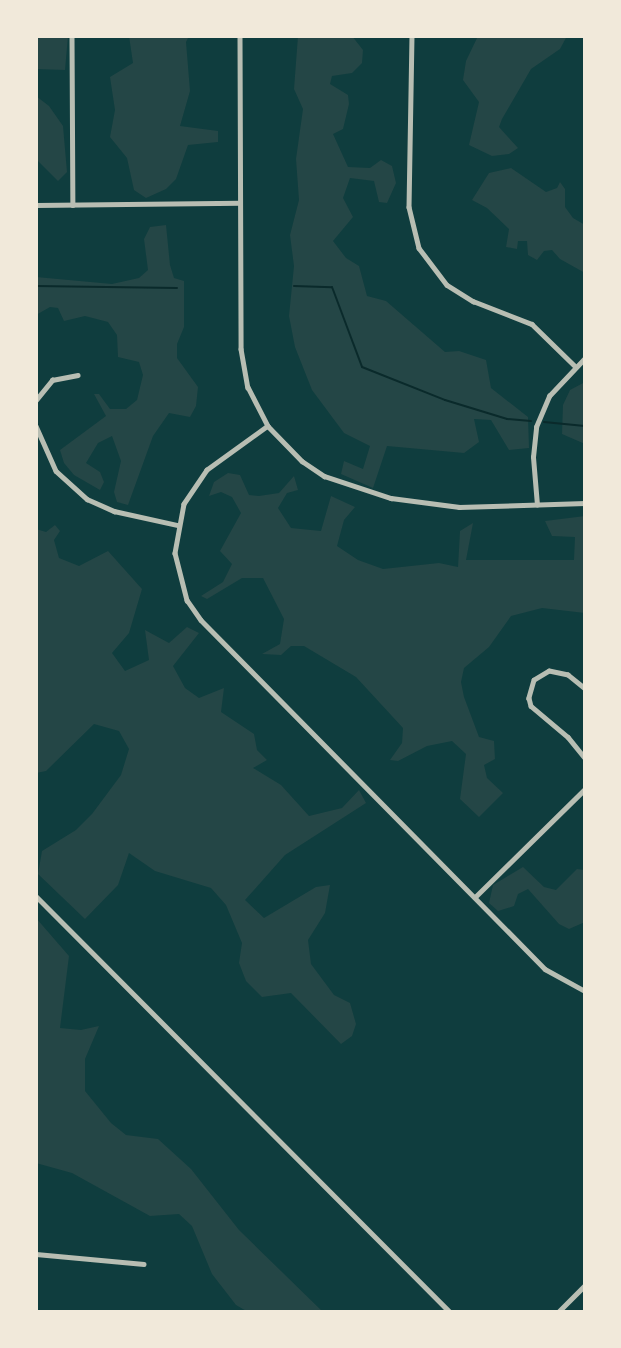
<!DOCTYPE html>
<style>
body{margin:0}
#map{position:relative;width:621px;height:1348px;overflow:hidden;background:#0f3d3e;font-family:Helvetica,sans-serif}
div>[style]{position:absolute}
[style*='--x']{left:calc(var(--x)*1px);top:calc(var(--y)*1px);width:calc(var(--w)*1px);rotate:calc(var(--a)*1deg)}
.green>*{inset:0;background:#244646}
.stream>*{height:2px;margin:-1px;padding:0 1px;transform-origin:1px;border-radius:1px;background:#0a2a2b}
.minor>*{height:4.5px;margin:-2.25px;padding:0 2.25px;transform-origin:2.25px;border-radius:2.25px;background:#b8beb3}
.tertiary>*{height:5px;margin:-2.5px;padding:0 2.5px;transform-origin:2.5px;border-radius:2.5px;background:#b8beb3}
span{translate:-50% -50%;white-space:nowrap;text-align:center;line-height:1.15;-webkit-text-stroke:4.5px #f1e9da;paint-order:stroke}
.frame{position:absolute;inset:0;border:38px solid #f1e9da;pointer-events:none}
</style>
<div id="map">
<div class="green">
<i style="clip-path:polygon(36px 36px,68px 36px,65px 70px,36px 69px)"></i>
<i style="clip-path:polygon(129px 36px,189px 36px,186px 42px,190px 91px,180px 126px,218px 131px,218px 142px,188px 145px,176px 179px,166px 189px,146px 198px,134px 190px,127px 158px,110px 137px,115px 110px,110px 77px,133px 63px)"></i>
<i style="clip-path:polygon(298px 36px,352px 36px,363px 50px,362px 63px,352px 73px,332px 76px,330px 84px,348px 95px,349px 104px,343px 129px,333px 134px,348px 167px,370px 168px,381px 160px,392px 166px,396px 183px,387px 203px,379px 202px,374px 181px,350px 178px,343px 198px,353px 217px,333px 241px,346px 258px,359px 266px,367px 296px,386px 301px,445px 352px,459px 351px,486px 360px,491px 388px,528px 417px,529px 448px,509px 450px,491px 420px,474px 419px,479px 442px,464px 453px,387px 446px,373px 488px,341px 474px,344px 461px,363px 469px,370px 446px,344px 433px,312px 390px,295px 347px,289px 316px,294px 266px,290px 235px,299px 200px,296px 159px,303px 109px,294px 89px)"></i>
<i style="clip-path:polygon(478px 36px,567px 36px,560px 49px,531px 69px,502px 119px,499px 127px,518px 148px,509px 154px,492px 156px,469px 145px,479px 102px,463px 80px,466px 61px)"></i>
<i style="clip-path:polygon(36px 96px,49px 106px,63px 126px,67px 172px,58px 181px,36px 159px)"></i>
<i style="clip-path:polygon(511px 168px,546px 192px,557px 188px,560px 182px,565px 189px,565px 207px,573px 218px,585px 225px,585px 273px,560px 259px,552px 250px,544px 251px,537px 260px,528px 255px,527px 241px,518px 241px,517px 249px,506px 247px,509px 229px,487px 208px,472px 200px,489px 173px)"></i>
<i style="clip-path:polygon(166px 225px,170px 265px,174px 278px,184px 281px,184px 327px,177px 344px,177px 358px,198px 387px,196px 406px,190px 417px,169px 413px,153px 436px,128px 505px,117px 502px,114px 492px,121px 461px,112px 436px,98px 443px,86px 463px,100px 472px,104px 482px,100px 490px,74px 475px,64px 463px,60px 450px,106px 416px,94px 394px,99px 394px,110px 409px,126px 409px,137px 400px,143px 375px,139px 362px,118px 357px,117px 335px,108px 322px,85px 316px,64px 321px,58px 308px,50px 307px,36px 315px,36px 277px,112px 284px,139px 278px,148px 270px,144px 239px,150px 227px)"></i>
<i style="clip-path:polygon(585px 382px,585px 444px,562px 434px,563px 405px,570px 390px)"></i>
<i style="clip-path:polygon(228px 473px,240px 475px,249px 495px,259px 496px,279px 493px,294px 476px,298px 490px,287px 493px,278px 508px,291px 528px,321px 531px,331px 496px,355px 507px,344px 520px,337px 546px,358px 560px,383px 569px,439px 563px,458px 567px,460px 531px,473px 523px,466px 560px,574px 560px,575px 537px,552px 536px,545px 521px,585px 516px,585px 613px,542px 608px,511px 616px,489px 647px,464px 668px,461px 682px,464px 697px,479px 737px,494px 741px,495px 759px,484px 765px,487px 778px,503px 793px,479px 817px,460px 799px,466px 754px,452px 741px,427px 746px,398px 761px,390px 760px,402px 743px,403px 728px,356px 677px,304px 646px,291px 646px,281px 655px,262px 654px,280px 644px,284px 619px,263px 578px,242px 578px,207px 599px,201px 596px,223px 582px,232px 564px,220px 551px,241px 513px,232px 497px,221px 492px,209px 496px,214px 482px)"></i>
<i style="clip-path:polygon(55px 525px,60px 531px,54px 540px,59px 558px,79px 566px,108px 551px,142px 589px,129px 633px,112px 653px,125px 671px,149px 660px,145px 630px,169px 643px,187px 627px,199px 633px,173px 666px,185px 688px,199px 698px,224px 688px,221px 712px,254px 734px,257px 750px,267px 760px,253px 768px,281px 785px,309px 816px,342px 808px,359px 790px,366px 803px,285px 855px,245px 900px,264px 918px,316px 887px,330px 885px,325px 913px,308px 940px,311px 964px,334px 995px,350px 1003px,356px 1024px,352px 1036px,341px 1044px,291px 993px,262px 997px,246px 981px,239px 963px,242px 943px,226px 905px,211px 888px,155px 871px,129px 853px,118px 885px,85px 919px,38px 874px,42px 851px,76px 830px,92px 814px,121px 775px,129px 749px,119px 731px,94px 724px,46px 771px,36px 773px,36px 529px,46px 532px)"></i>
<i style="clip-path:polygon(523px 867px,544px 887px,556px 890px,577px 869px,585px 870px,585px 922px,569px 929px,559px 924px,528px 889px,518px 894px,514px 906px,498px 911px,489px 903px,493px 885px)"></i>
<i style="clip-path:polygon(36px 918px,69px 956px,60px 1028px,81px 1030px,99px 1026px,85px 1059px,85px 1091px,111px 1123px,126px 1135px,158px 1139px,191px 1169px,239px 1230px,323px 1312px,248px 1312px,236px 1305px,212px 1274px,192px 1226px,179px 1214px,150px 1216px,72px 1173px,36px 1163px)"></i>
</div>
<div class="stream">
<i style="--x:36;--y:286;--w:141;--a:0.8"></i>
<i style="--x:294;--y:286;--w:38;--a:2"></i>
<i style="--x:332;--y:287;--w:85;--a:69.4"></i>
<i style="--x:362;--y:367;--w:89;--a:21.7"></i>
<i style="--x:445;--y:400;--w:65;--a:17"></i>
<i style="--x:507;--y:419;--w:24;--a:5"></i>
<i style="--x:544;--y:422;--w:41;--a:5.6"></i>
</div>
<div class="minor">
<i style="--x:72;--y:36;--w:169;--a:89.7"></i>
<i style="--x:240;--y:36;--w:313;--a:89.8"></i>
<i style="--x:241;--y:349;--w:39;--a:80"></i>
<i style="--x:248;--y:387;--w:44;--a:62.9"></i>
<i style="--x:268;--y:426;--w:49;--a:45.8"></i>
<i style="--x:302;--y:461;--w:27;--a:34"></i>
<i style="--x:324;--y:476;--w:71;--a:18.2"></i>
<i style="--x:391;--y:498;--w:69;--a:7.5"></i>
<i style="--x:459;--y:507;--w:126;--a:-1.8"></i>
<i style="--x:412;--y:36;--w:171;--a:91"></i>
<i style="--x:409;--y:207;--w:42;--a:76.3"></i>
<i style="--x:419;--y:248;--w:46;--a:52.9"></i>
<i style="--x:447;--y:285;--w:31;--a:32"></i>
<i style="--x:473;--y:301;--w:63;--a:21.3"></i>
<i style="--x:532;--y:324;--w:60;--a:44.3"></i>
<i style="--x:36;--y:205;--w:204;--a:-0.6"></i>
<i style="--x:36;--y:400;--w:26;--a:-51"></i>
<i style="--x:52;--y:380;--w:26;--a:-11"></i>
<i style="--x:36;--y:426;--w:49;--a:66"></i>
<i style="--x:56;--y:471;--w:42;--a:42.1"></i>
<i style="--x:87;--y:499;--w:30;--a:24"></i>
<i style="--x:114;--y:511;--w:65;--a:12.5"></i>
<i style="--x:268;--y:426;--w:75;--a:144.2"></i>
<i style="--x:207;--y:470;--w:41;--a:124.1"></i>
<i style="--x:184;--y:504;--w:50;--a:100.4"></i>
<i style="--x:175;--y:553;--w:49;--a:75.7"></i>
<i style="--x:187;--y:600;--w:24;--a:55"></i>
<i style="--x:201;--y:620;--w:490;--a:45.4"></i>
<i style="--x:545;--y:969;--w:46;--a:28.8"></i>
<i style="--x:537;--y:505;--w:48;--a:-94.8"></i>
<i style="--x:533;--y:457;--w:30;--a:-84"></i>
<i style="--x:536;--y:427;--w:34;--a:-67"></i>
<i style="--x:549;--y:396;--w:52;--a:-46.5"></i>
<i style="--x:585;--y:689;--w:22;--a:-141"></i>
<i style="--x:568;--y:675;--w:19;--a:-168"></i>
<i style="--x:549;--y:671;--w:17;--a:149"></i>
<i style="--x:534;--y:680;--w:19;--a:106"></i>
<i style="--x:529;--y:698;--w:8;--a:76"></i>
<i style="--x:531;--y:706;--w:48;--a:40"></i>
<i style="--x:568;--y:737;--w:27;--a:51"></i>
<i style="--x:36;--y:896;--w:587;--a:45.14"></i>
<i style="--x:475;--y:897;--w:154;--a:-44.5"></i>
<i style="--x:36;--y:1254;--w:108;--a:5.3"></i>
</div>
<div class="tertiary">
<i style="--x:558;--y:1312;--w:38;--a:-45"></i>
</div>
<div class="frame"></div>
</div>
